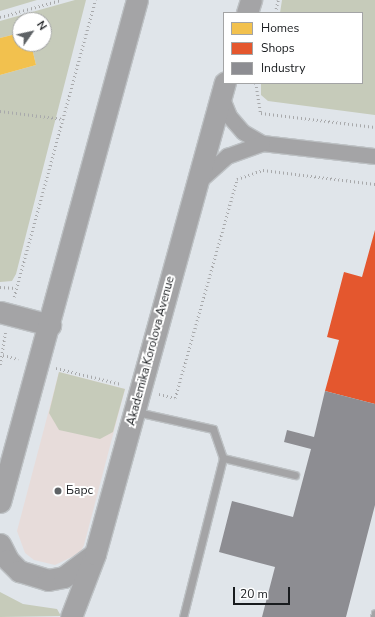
<!DOCTYPE html>
<meta charset="utf-8">
<style>
body{margin:0}
#map{position:relative;width:375px;height:617px;overflow:hidden;background:#e0e5ea;font-family:"Nunito Sans",sans-serif}
div>[style]{position:absolute}
[style*='--x']{left:calc(var(--x)*1px);top:calc(var(--y)*1px);width:calc(var(--w)*1px);rotate:calc(var(--a)*1deg)}
.commercial>*{inset:0;background:#e7dcda}
.green>*{inset:0;background:#c6cbba}
.homes>*{inset:0;background:#f2c14e}
.shops>*{inset:0;background:#e4572e}
.industry>*{inset:0;background:#8d8d92}
.path>*{height:2.5px;margin-top:-1.25px;transform-origin:0;background:repeating-linear-gradient(90deg,#a8a9ab 0 1px,transparent 0 4px)}
.roads{filter:drop-shadow(1px 0 #bdc1c4) drop-shadow(-1px 0 #bdc1c4) drop-shadow(0 1px #bdc1c4) drop-shadow(0 -1px #bdc1c4)}
.lane>*{height:7px;margin:-3.5px;padding:0 3.5px;transform-origin:3.5px;border-radius:3.5px;background:#a4a4a6}
.street>*{height:15px;margin:-7.5px;padding:0 7.5px;transform-origin:7.5px;border-radius:7.5px;background:#a4a4a6}
.secondary>*{height:21px;margin:-10.5px;padding:0 10.5px;transform-origin:10.5px;border-radius:10.5px;background:#a4a4a6}
.dots>*{width:11px;height:11px;translate:-50% -50%;box-sizing:border-box;border:2px solid #fff;border-radius:50%}
span{translate:-50% -50%;white-space:nowrap;text-align:center;line-height:1.15;-webkit-text-stroke:4px #fff;paint-order:stroke}
.street-label{font-size:12px;color:#181b1e}
.poi-label{font-size:12px;color:#181b1e}
.left{translate:0 -50%;text-align:left}
.legend{position:absolute;left:223px;top:12px;width:140px;height:72px;box-sizing:border-box;background:#fff;border:1px solid #a3a4a5;margin:0;padding:5px 7px;list-style:none;font-size:12px;color:#181b1e}
.legend li{display:flex;align-items:center;gap:8px;height:20px}
.legend b{width:20px;border:1px solid #a3a4a5}
.north{position:absolute;left:12px;top:12px;width:40px;height:40px;box-sizing:border-box;background:#fff;border:1px solid #a3a4a5;border-radius:50%;rotate:56deg;font-size:11px;font-weight:700;line-height:16px;text-align:center;color:#181b1e}
.north::after{content:'';display:block;margin:auto;width:14px;height:18px;background:#5e6265;clip-path:polygon(50% 0,100% 100%,50% 72%,0 100%)}
.scale{position:absolute;left:233px;top:587px;width:57px;height:18px;box-sizing:border-box;border:2px solid #181b1e;border-top:0;padding-left:5px;font-size:12px;line-height:14px;white-space:nowrap;color:#181b1e;-webkit-text-stroke:3px #fff;paint-order:stroke}
</style>
<div id="map">
<div class="commercial">
<i style="clip-path:polygon(59px 372px,125px 389px,84px 545px,80px 553px,55px 565px,34px 560px,25px 553px,17px 531px)"></i>
</div>
<div class="green">
<i style="clip-path:polygon(0 0,37px 0,0 11px)"></i>
<i style="clip-path:polygon(75px 0,86px 0,16px 274px,12px 281px,0 282px,0 75px,36px 65px,31px 44px,44px 44px,44px 20px,20px 20px,20px 33px,0 38px,0 21px)"></i>
<i style="clip-path:polygon(282px 0,375px 0,375px 115px,268px 101px,261px 95px,261px 83px,362px 83px,362px 13px,280px 13px)"></i>
<i style="clip-path:polygon(59px 372px,125px 389px,113px 432px,100px 439px,59px 430px,49px 413px)"></i>
<i style="clip-path:polygon(0 592px,23px 604px,57px 609px,61px 616px,0 617px)"></i>
</div>
<div class="homes">
<i style="clip-path:polygon(20px 33px,20px 44px,31px 44px,36px 65px,0 75px,0 38px)"></i>
</div>
<div class="shops">
<i style="clip-path:polygon(375px 230px,375px 404px,325px 391px,339px 340px,327px 337px,344px 272px,362px 277px)"></i>
</div>
<div class="industry">
<i style="clip-path:polygon(325px 391px,375px 404px,375px 505px,346px 617px,262px 617px,275px 567px,219px 552px,232px 501px,293px 517px,311px 449px,284px 442px,287px 430px,314px 437px)"></i>
</div>
<div class="path">
<i style="--x:275;--y:13;--w:13;--a:-77"></i>
<i style="--x:0;--y:17;--w:63;--a:-15.6"></i>
<i style="--x:256;--y:83;--w:30;--a:81"></i>
<i style="--x:261;--y:113;--w:115;--a:7"></i>
<i style="--x:0;--y:111;--w:64;--a:7.1"></i>
<i style="--x:0;--y:287;--w:16;--a:4"></i>
<i style="--x:14;--y:297;--w:308;--a:-74.7"></i>
<i style="--x:3;--y:355;--w:16;--a:15"></i>
<i style="--x:0;--y:365;--w:33;--a:-81"></i>
<i style="--x:56;--y:368;--w:67;--a:13.8"></i>
<i style="--x:159;--y:394;--w:16;--a:14"></i>
<i style="--x:175;--y:398;--w:228;--a:-74.2"></i>
<i style="--x:237;--y:179;--w:28;--a:-19"></i>
<i style="--x:263;--y:170;--w:113;--a:7.1"></i>
</div>
<div class="roads">
<div class="lane">
<i style="--x:137;--y:412;--w:78;--a:12.6"></i>
<i style="--x:213;--y:429;--w:31;--a:71"></i>
<i style="--x:223;--y:458;--w:164;--a:104.1"></i>
<i style="--x:223;--y:458;--w:74;--a:13.3"></i>
<i style="--x:374;--y:617;--w:4;--a:-76"></i>
</div>
<div class="street">
<i style="--x:221;--y:96;--w:22;--a:68"></i>
<i style="--x:229;--y:116;--w:21;--a:49"></i>
<i style="--x:243;--y:132;--w:22;--a:30"></i>
<i style="--x:262;--y:143;--w:114;--a:6.6"></i>
<i style="--x:199;--y:181;--w:38;--a:-42"></i>
<i style="--x:227;--y:156;--w:37;--a:-20"></i>
</div>
<div class="secondary">
<i style="--x:247;--y:13;--w:14;--a:-73"></i>
<i style="--x:0;--y:312;--w:52;--a:14.6"></i>
<i style="--x:0;--y:502;--w:520;--a:-74.74"></i>
<i style="--x:0;--y:544;--w:18;--a:63"></i>
<i style="--x:8;--y:560;--w:16;--a:45"></i>
<i style="--x:19;--y:571;--w:30;--a:17"></i>
<i style="--x:48;--y:580;--w:16;--a:-11"></i>
<i style="--x:64;--y:577;--w:39;--a:-37"></i>
<i style="--x:71;--y:617;--w:67;--a:-69.1"></i>
<i style="--x:95;--y:554;--w:489;--a:-74.6"></i>
</div>
</div>
<div class="dots">
<i style="left:58px;top:491px;background:#5e6265"></i>
</div>
<div class="street-label">
<span style="left:151px;top:351px;rotate:-75deg">Akademika Korolova Avenue</span>
</div>
<div class="poi-label">
<span class="left" style="left:66px;top:491px">Барс</span>
</div>
<ul class="legend">
<li><b style="height:11px;background:#f2c14e"></b>Homes</li>
<li><b style="height:11px;background:#e4572e"></b>Shops</li>
<li><b style="height:11px;background:#8d8d92"></b>Industry</li>
</ul>
<div class="north">N</div>
<div class="scale">20 m</div>
</div>
